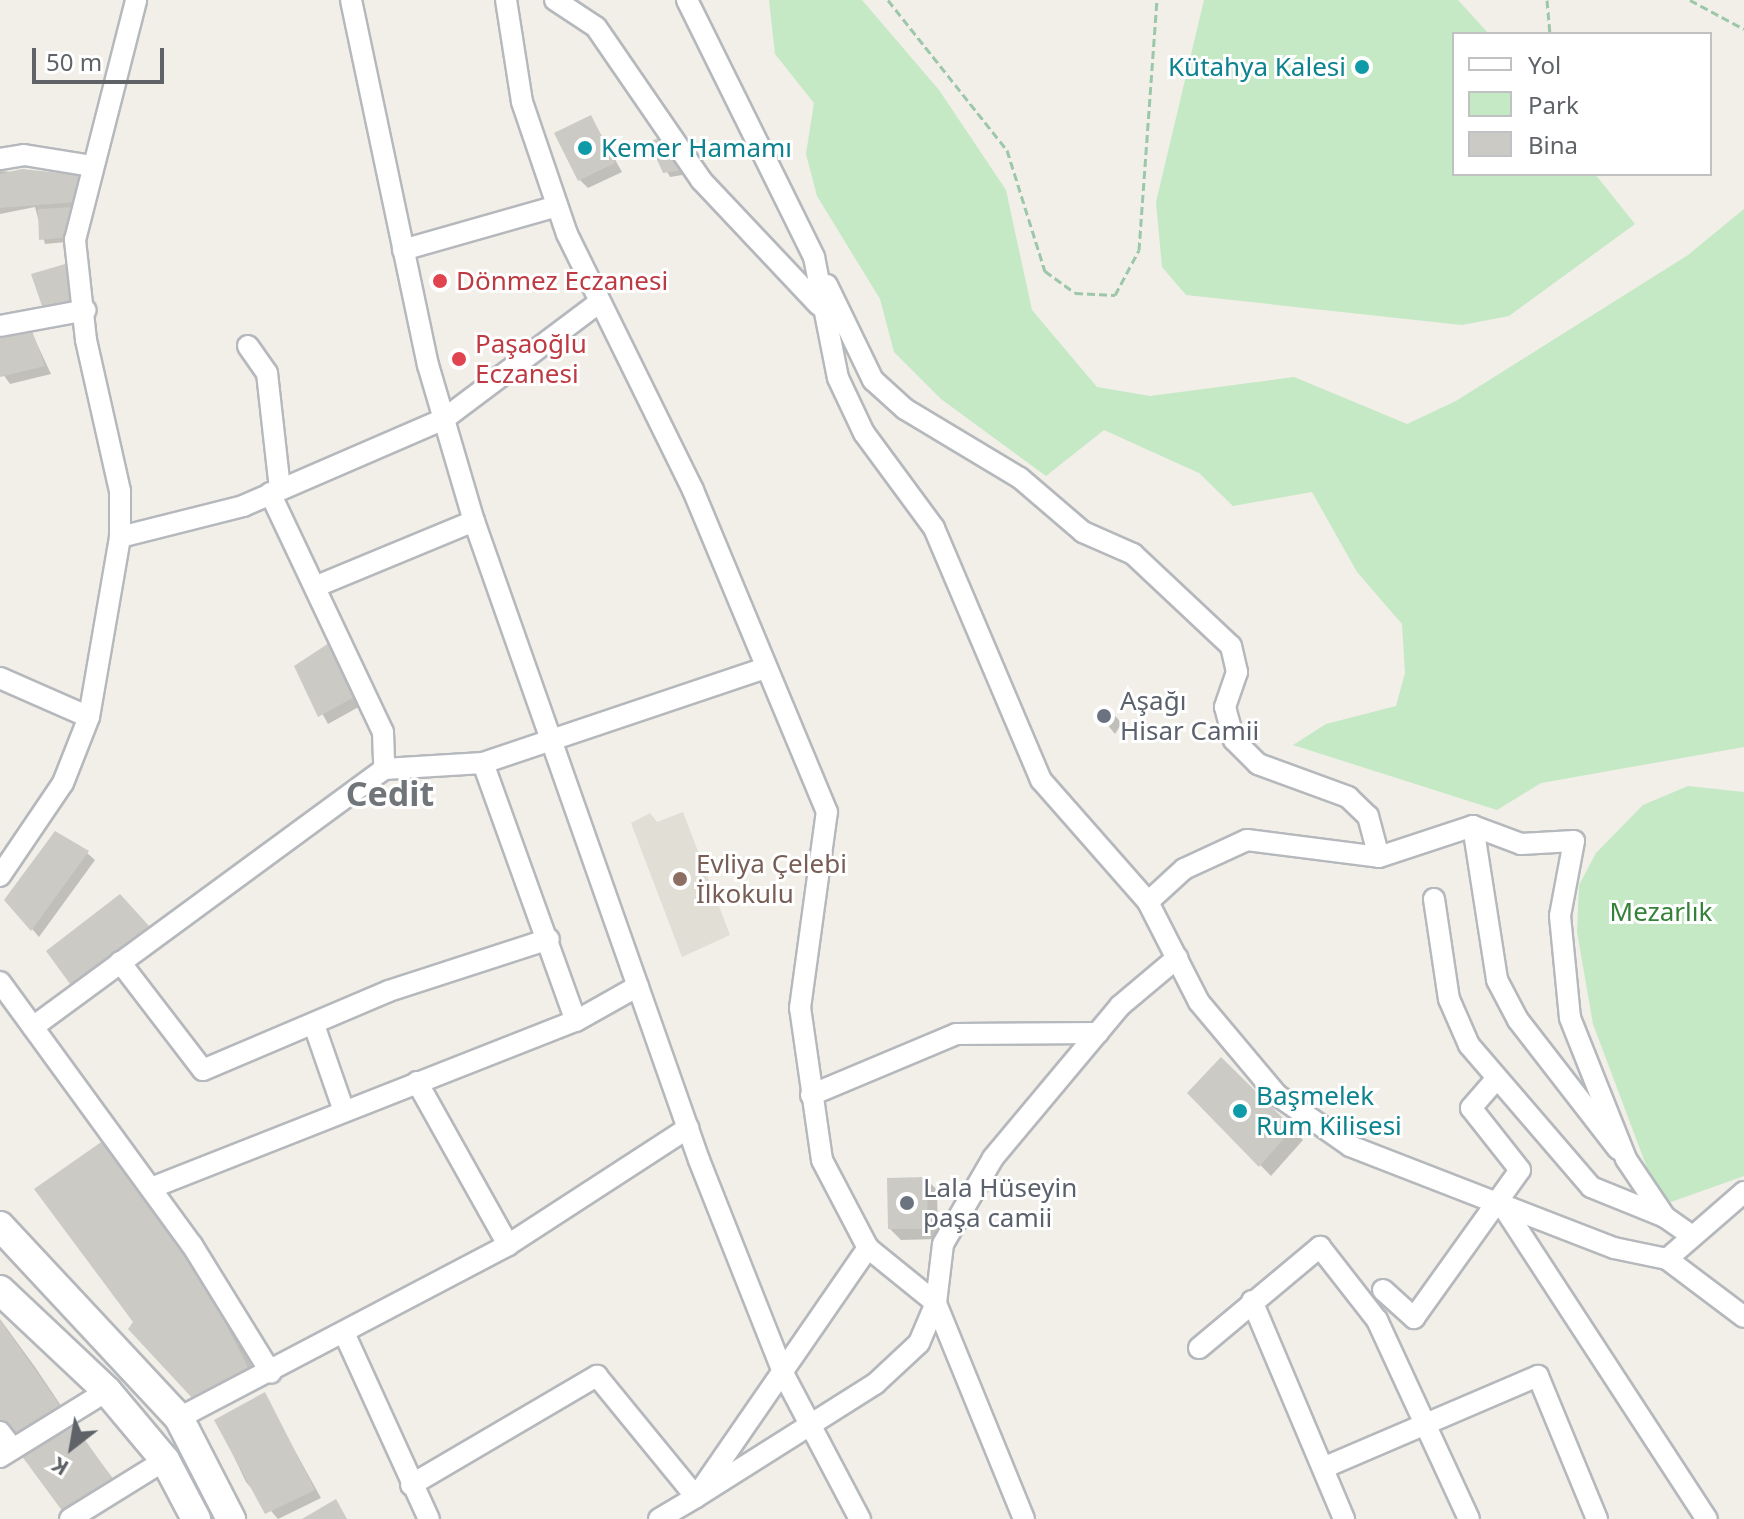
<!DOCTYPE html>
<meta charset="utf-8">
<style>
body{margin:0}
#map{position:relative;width:1744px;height:1519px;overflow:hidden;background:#f1efe8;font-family:"Noto Sans",sans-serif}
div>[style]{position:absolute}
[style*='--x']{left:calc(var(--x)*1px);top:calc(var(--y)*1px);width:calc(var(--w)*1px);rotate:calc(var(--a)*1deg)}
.education>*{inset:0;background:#e1ded6}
.green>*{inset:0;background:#c5e8c5}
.shadow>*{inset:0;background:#0003}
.building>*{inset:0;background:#cccac5}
.path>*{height:3px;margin-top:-1.5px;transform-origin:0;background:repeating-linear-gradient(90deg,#9cc7a9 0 8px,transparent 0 12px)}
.roads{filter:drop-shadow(2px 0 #b5b8bc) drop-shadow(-2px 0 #b5b8bc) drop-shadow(0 2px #b5b8bc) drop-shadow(0 -2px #b5b8bc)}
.minor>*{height:20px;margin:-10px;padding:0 10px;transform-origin:10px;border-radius:10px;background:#fff}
.secondary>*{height:28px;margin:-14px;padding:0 14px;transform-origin:14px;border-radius:14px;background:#fff}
.dots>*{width:22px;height:22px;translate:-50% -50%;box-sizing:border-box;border:4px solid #fff;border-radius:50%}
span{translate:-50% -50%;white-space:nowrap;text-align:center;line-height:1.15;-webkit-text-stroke:6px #fff;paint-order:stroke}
.culture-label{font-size:26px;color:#0d838f}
.right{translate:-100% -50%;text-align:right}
.left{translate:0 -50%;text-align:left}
.health-label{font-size:26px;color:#be3a42}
.worship-label{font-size:26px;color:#5b616d}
.education-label{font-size:26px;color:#785e54}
.park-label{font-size:26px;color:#348238}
.district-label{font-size:34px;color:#70757a;font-weight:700}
.legend{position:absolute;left:1452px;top:32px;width:260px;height:144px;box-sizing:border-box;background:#fff;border:2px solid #bfc1c3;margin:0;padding:10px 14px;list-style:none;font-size:24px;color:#5f6368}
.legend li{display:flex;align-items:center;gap:16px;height:40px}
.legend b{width:40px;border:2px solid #bfc1c3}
.north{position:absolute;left:32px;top:1407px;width:80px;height:80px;-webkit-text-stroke:6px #fff;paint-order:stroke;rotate:211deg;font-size:22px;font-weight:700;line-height:32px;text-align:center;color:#5f6368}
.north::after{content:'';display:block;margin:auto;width:28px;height:36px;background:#5f6368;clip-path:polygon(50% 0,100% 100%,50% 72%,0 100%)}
.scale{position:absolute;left:32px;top:48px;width:132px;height:36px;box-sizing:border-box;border:4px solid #5f6368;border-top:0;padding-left:10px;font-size:24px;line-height:28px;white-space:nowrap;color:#5f6368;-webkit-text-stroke:6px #fff;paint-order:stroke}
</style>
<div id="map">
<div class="education">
<i style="clip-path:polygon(683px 812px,730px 935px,682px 957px,631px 823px,650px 813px,657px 822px)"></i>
</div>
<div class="green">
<i style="clip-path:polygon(769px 0,862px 0,939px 90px,1006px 190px,1032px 310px,1097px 387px,1150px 396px,1294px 377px,1407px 424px,1456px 401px,1688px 255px,1744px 209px,1744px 747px,1541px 783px,1497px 810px,1293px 745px,1326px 724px,1396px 706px,1405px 673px,1402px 624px,1357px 572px,1312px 492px,1233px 506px,1199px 473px,1104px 430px,1046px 476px,941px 399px,894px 352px,880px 299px,817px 196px,806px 154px,814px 103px,775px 54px)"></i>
<i style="clip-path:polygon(1204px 0,1458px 0,1489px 34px,1454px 34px,1454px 174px,1595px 174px,1635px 224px,1509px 316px,1462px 325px,1186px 295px,1162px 267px,1156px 202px)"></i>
<i style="clip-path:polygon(1688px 786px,1744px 792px,1744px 1176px,1671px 1202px,1655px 1189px,1593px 1024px,1577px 932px,1579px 885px,1596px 853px,1643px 805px)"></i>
</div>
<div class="shadow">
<i style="clip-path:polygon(591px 117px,622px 172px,588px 188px,580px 180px)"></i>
<i style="clip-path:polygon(652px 143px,694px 173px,670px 177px)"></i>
<i style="clip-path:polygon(0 171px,79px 177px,87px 185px,77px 241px,45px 244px,35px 207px,0 214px)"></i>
<i style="clip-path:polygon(31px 331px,51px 374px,10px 384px,0 370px,0 338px)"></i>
<i style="clip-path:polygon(328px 645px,364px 704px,328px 724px,296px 666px)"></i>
<i style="clip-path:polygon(1111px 712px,1122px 723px,1115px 734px,1098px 713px)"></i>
<i style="clip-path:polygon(87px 853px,95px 860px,39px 937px,7px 900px)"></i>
<i style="clip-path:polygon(128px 905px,156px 936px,79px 990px,71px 982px)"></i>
<i style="clip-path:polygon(1221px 1060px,1303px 1140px,1271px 1176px,1190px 1093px)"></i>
<i style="clip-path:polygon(926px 1179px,937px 1190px,938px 1239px,901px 1240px,890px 1229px)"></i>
<i style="clip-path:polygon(209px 1286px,258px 1378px,206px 1409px,195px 1398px)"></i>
<i style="clip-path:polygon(0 1319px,35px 1367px,70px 1419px,0 1419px)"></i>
<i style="clip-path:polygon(264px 1395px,321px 1498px,278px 1519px,246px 1482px,217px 1421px)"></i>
<i style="clip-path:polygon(74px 1428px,125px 1494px,81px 1519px)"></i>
</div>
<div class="building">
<i style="clip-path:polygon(591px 115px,615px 163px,578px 181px,554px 133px)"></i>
<i style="clip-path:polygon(670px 133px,692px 169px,663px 173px,649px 142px)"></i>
<i style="clip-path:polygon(22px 169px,80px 175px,77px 202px,0 208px,0 174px)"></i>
<i style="clip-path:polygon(75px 207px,72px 237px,39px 240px,38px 209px)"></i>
<i style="clip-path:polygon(65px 264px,76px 302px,44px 312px,31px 274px)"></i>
<i style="clip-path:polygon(31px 328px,45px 366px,0 377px,0 336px)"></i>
<i style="clip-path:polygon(329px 643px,358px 695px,318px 717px,294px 666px)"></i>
<i style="clip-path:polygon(1103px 706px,1112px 710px,1103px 725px,1094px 712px)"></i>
<i style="clip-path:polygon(55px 831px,89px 851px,31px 931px,4px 900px)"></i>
<i style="clip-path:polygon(120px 894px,150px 927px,70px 984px,46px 951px)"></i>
<i style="clip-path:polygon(1221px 1057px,1293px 1128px,1259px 1167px,1187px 1093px)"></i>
<i style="clip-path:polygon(107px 1138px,199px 1272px,248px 1367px,193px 1399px,128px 1329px,133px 1322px,34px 1189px)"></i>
<i style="clip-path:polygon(927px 1177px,928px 1229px,888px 1229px,887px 1178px)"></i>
<i style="clip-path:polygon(0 1320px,63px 1410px,15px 1443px,0 1423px)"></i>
<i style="clip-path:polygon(265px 1392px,315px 1490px,265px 1514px,214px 1420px)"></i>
<i style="clip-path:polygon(75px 1426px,115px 1482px,63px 1512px,21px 1455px)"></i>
<i style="clip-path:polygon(336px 1499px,347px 1519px,302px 1519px)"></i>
</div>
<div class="path">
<i style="--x:888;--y:0;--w:191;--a:51.6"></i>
<i style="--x:1007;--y:150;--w:127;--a:72.6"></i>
<i style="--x:1045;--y:271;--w:37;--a:36"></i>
<i style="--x:1075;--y:293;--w:40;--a:2.9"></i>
<i style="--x:1115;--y:295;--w:51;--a:-61.9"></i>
<i style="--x:1139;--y:250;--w:251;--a:-85.9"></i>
<i style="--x:1547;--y:0;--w:34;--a:85"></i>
<i style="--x:1690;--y:0;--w:61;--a:28.2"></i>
</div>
<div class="roads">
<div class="minor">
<i style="--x:351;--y:0;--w:373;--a:78.1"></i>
<i style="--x:428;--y:365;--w:163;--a:73.6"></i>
<i style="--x:474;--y:521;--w:677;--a:70.6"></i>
<i style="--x:699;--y:1160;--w:233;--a:68.4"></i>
<i style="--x:785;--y:1377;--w:161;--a:62.2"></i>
<i style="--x:555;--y:0;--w:49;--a:33.4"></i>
<i style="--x:596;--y:27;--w:186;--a:55.5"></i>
<i style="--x:701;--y:180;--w:172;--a:46.7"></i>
<i style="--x:687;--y:0;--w:287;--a:63.7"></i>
<i style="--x:814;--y:257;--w:123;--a:78.8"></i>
<i style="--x:838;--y:378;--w:61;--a:64.7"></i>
<i style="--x:864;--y:433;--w:118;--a:53.6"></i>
<i style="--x:934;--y:528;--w:274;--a:67"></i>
<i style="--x:1041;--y:780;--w:162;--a:48.7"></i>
<i style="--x:1148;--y:902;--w:112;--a:63"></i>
<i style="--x:1199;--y:1002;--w:121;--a:50"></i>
<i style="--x:1277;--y:1095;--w:89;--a:34.9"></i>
<i style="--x:1350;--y:1146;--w:163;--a:21.2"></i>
<i style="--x:1502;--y:1205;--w:375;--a:56.9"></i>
<i style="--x:0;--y:159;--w:24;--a:-9"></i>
<i style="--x:24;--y:155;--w:68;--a:9.3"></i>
<i style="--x:403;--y:250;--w:160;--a:-15.9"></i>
<i style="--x:827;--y:285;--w:106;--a:64.2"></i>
<i style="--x:873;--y:380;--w:43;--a:42.2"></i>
<i style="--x:905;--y:409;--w:134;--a:31"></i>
<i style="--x:1020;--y:478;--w:83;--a:40.6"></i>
<i style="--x:1083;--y:532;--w:55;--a:23.7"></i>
<i style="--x:1133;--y:554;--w:134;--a:43.2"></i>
<i style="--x:1231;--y:646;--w:27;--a:77"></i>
<i style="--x:1237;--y:672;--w:37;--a:109"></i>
<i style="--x:1225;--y:707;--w:34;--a:75"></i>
<i style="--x:1234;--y:740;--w:34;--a:45"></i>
<i style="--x:1258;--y:764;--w:96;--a:20.1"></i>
<i style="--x:1348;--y:797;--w:28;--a:44"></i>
<i style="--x:1368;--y:816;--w:42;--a:75"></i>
<i style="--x:0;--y:326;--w:87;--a:-10.5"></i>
<i style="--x:248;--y:346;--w:33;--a:55"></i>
<i style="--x:267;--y:373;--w:116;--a:83.6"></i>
<i style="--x:270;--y:493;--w:264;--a:64.7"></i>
<i style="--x:383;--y:732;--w:37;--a:88"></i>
<i style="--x:120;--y:537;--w:127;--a:-14.1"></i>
<i style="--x:243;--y:506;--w:219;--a:-23.4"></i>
<i style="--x:444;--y:419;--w:191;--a:-36.9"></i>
<i style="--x:317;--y:586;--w:170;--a:-22.5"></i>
<i style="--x:0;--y:678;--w:97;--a:23.7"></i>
<i style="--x:483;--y:763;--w:274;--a:70.2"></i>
<i style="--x:1473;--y:826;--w:156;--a:81.1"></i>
<i style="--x:1497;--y:980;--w:45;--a:62.3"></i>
<i style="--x:1518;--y:1020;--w:163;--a:52.2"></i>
<i style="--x:0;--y:876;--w:112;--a:-55.9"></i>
<i style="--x:63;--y:783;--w:71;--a:-68.5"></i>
<i style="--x:89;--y:717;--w:183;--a:-80.2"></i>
<i style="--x:120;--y:537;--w:46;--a:-90"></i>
<i style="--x:120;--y:491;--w:155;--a:-102.7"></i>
<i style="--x:86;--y:340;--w:101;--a:-96.3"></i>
<i style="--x:75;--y:240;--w:248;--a:-75.7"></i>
<i style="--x:1434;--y:899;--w:101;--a:81.5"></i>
<i style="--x:1449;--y:999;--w:50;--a:66.5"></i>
<i style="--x:1469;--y:1045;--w:187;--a:49.3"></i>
<i style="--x:1591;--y:1187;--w:80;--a:22.1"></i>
<i style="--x:1148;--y:902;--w:49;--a:-42.5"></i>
<i style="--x:1184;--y:869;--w:69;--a:-24.7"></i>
<i style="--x:1247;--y:840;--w:133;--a:7.3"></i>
<i style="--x:1379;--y:857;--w:99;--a:-18.3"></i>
<i style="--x:1473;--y:826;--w:51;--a:20.6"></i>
<i style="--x:1521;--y:844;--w:53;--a:-3.2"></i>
<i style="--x:1574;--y:841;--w:76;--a:100.6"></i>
<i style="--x:1560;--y:916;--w:102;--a:84.4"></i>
<i style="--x:1570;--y:1018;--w:152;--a:68.3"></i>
<i style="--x:1626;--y:1159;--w:70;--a:56.1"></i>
<i style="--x:1665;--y:1217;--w:32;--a:35"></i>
<i style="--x:120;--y:962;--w:136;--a:52.5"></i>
<i style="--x:203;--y:1070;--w:202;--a:-23"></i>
<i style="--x:389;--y:991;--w:168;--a:-18"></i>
<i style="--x:0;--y:982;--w:326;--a:53.9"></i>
<i style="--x:192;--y:1245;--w:150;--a:58.3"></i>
<i style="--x:314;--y:1025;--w:91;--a:70.8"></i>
<i style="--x:33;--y:1027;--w:436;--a:-36.3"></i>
<i style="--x:384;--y:769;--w:99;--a:-3.5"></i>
<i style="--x:483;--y:763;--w:294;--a:-18.6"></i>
<i style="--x:417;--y:1082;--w:187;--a:60.8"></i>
<i style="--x:811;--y:1095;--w:157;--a:-22.8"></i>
<i style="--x:956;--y:1034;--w:142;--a:-0.4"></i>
<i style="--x:151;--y:1188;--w:457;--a:-21.5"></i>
<i style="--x:576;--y:1021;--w:71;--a:-29.4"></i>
<i style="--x:1503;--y:1205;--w:119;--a:21.2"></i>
<i style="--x:1614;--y:1248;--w:54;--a:11.7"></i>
<i style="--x:1667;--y:1259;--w:102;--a:-41"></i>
<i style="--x:1667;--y:1259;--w:96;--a:37"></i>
<i style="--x:1383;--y:1290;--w:42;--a:42.1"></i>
<i style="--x:1414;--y:1318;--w:182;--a:-54.4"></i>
<i style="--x:1520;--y:1170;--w:79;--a:-128.3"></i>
<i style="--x:1471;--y:1108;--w:38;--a:-49"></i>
<i style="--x:1252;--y:1301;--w:237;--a:67.1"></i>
<i style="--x:345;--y:1335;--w:202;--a:65.5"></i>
<i style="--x:1199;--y:1348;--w:158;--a:-39.9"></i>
<i style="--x:1320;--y:1247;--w:93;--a:52"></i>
<i style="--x:1377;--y:1320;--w:219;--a:65.2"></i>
<i style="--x:179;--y:1418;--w:372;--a:-27.7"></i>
<i style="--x:508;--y:1245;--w:215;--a:-33"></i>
<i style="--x:0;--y:1432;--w:21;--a:53"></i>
<i style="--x:0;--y:1457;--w:126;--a:-31.7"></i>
<i style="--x:1323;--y:1468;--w:234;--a:-23.2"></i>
<i style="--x:1538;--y:1376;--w:155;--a:67.6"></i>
<i style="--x:411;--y:1485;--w:216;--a:-30.4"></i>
<i style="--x:597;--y:1376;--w:156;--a:50.7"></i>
<i style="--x:696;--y:1497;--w:212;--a:-32.3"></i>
<i style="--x:875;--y:1384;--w:60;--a:-43"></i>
<i style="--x:919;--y:1343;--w:43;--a:-67"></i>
<i style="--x:936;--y:1303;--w:87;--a:-141"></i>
<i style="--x:868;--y:1248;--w:99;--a:-117.6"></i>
<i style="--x:822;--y:1160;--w:154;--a:-98.2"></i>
<i style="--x:800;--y:1008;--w:198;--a:-82.2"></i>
<i style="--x:827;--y:812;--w:349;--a:-112.6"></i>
<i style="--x:693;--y:490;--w:285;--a:-116.2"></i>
<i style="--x:567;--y:234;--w:139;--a:-108.8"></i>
<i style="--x:522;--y:102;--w:103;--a:-98.9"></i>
<i style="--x:70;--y:1519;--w:112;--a:-31.8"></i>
<i style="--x:659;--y:1519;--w:43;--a:-30.7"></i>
<i style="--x:696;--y:1497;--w:303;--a:-55.4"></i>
<i style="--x:1024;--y:1519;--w:233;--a:-112.2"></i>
<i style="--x:936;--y:1303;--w:59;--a:-83.2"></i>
<i style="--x:943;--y:1244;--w:99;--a:-59.8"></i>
<i style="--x:993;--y:1158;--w:198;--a:-50.1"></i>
<i style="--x:1120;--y:1006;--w:75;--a:-40.1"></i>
</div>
<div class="secondary">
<i style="--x:0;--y:1226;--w:262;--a:47"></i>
<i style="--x:179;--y:1418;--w:114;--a:62.8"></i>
<i style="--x:0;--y:1290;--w:147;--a:43.3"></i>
<i style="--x:107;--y:1391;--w:90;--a:50"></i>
<i style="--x:165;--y:1460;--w:67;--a:62.3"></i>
</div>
</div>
<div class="dots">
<i style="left:1362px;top:67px;background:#0f9aa8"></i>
<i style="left:585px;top:148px;background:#0f9aa8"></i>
<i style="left:440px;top:281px;background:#e0444e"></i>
<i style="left:459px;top:359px;background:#e0444e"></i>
<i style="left:1104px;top:716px;background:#6b7280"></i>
<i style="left:680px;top:879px;background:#8d6e63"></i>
<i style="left:1240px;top:1111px;background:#0f9aa8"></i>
<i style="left:907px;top:1203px;background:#6b7280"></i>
</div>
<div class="culture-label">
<span class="right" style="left:1346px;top:67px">Kütahya Kalesi</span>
<span class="left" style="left:601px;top:148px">Kemer Hamamı</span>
<span class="left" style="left:1256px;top:1111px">Başmelek<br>Rum Kilisesi</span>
</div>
<div class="health-label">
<span class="left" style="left:456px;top:281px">Dönmez Eczanesi</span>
<span class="left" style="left:475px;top:359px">Paşaoğlu<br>Eczanesi</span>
</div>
<div class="worship-label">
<span class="left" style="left:1120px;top:716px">Aşağı<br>Hisar Camii</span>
<span class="left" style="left:923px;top:1203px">Lala Hüseyin<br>paşa camii</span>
</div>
<div class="education-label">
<span class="left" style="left:696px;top:879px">Evliya Çelebi<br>İlkokulu</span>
</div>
<div class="park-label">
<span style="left:1661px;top:912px">Mezarlık</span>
</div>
<div class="district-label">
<span style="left:390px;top:794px">Cedit</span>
</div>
<ul class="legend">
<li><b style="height:10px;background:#fff"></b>Yol</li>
<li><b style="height:22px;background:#c5e8c5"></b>Park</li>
<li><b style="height:22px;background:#cccac5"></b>Bina</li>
</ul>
<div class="north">K</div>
<div class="scale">50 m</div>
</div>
